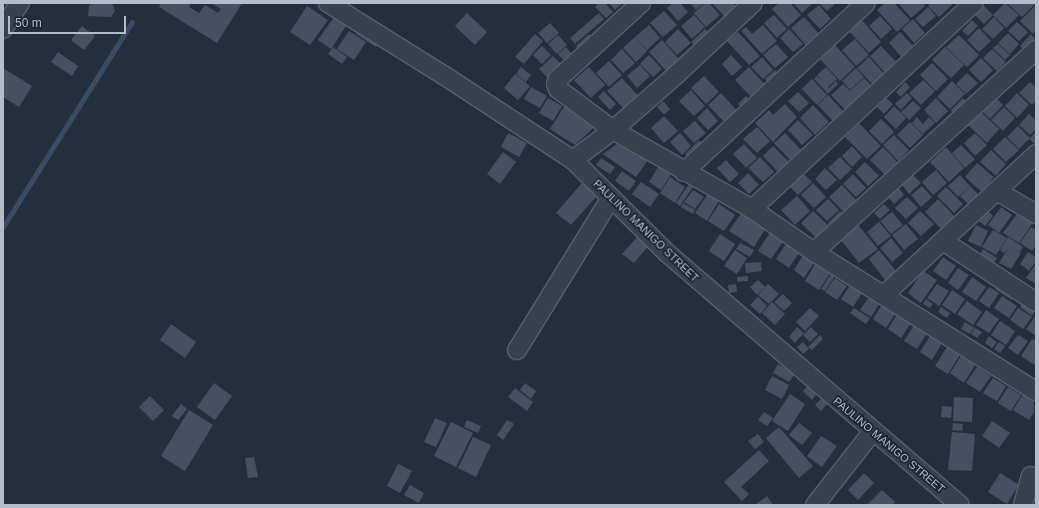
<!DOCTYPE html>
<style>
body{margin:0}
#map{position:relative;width:1039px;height:508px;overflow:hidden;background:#242f3e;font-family:Arial,sans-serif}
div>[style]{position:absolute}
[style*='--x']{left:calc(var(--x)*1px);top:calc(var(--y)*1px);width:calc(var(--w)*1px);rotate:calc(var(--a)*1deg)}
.stream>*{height:4.5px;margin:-2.25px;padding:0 2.25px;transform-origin:2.25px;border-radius:2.25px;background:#394c67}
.building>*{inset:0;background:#455162}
.roads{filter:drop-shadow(1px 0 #565f6c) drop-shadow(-1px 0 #565f6c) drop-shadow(0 1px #565f6c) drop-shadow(0 -1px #565f6c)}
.minor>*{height:18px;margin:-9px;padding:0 9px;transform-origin:9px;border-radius:9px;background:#38414e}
span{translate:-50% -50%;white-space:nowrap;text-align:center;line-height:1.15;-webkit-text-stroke:3.5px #1d2633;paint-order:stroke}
.street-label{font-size:11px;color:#b4bcc9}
.frame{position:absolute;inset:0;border:4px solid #b4bcc9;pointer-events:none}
.scale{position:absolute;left:8px;top:16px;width:118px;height:18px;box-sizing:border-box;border:2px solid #b4bcc9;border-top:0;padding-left:5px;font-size:12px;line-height:14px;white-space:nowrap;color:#b4bcc9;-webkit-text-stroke:3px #1d2633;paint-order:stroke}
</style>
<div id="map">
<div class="stream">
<i style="--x:3;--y:227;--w:242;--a:-57.8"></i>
</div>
<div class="building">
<i style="clip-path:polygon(96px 3px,112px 3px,115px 11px,111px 17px,88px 16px,89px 5px)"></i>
<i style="clip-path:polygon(161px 3px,191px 3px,189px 7px,199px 13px,205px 5px,218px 13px,221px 9px,211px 3px,242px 3px,217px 43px,159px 7px)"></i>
<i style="clip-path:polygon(599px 3px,605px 3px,613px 12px,606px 18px,595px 7px)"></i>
<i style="clip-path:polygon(609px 3px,623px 3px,615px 10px)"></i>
<i style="clip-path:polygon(673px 3px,680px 3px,688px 12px,678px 21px,667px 8px)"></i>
<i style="clip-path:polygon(690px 3px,704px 3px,696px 10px)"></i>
<i style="clip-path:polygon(705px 3px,709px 3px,720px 15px,706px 27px,694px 13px)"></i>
<i style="clip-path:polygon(712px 3px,733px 3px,736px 7px,725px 17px)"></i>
<i style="clip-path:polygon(779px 3px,790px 3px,801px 15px,788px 27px,772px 9px)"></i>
<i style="clip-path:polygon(793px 3px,813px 3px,802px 13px)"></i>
<i style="clip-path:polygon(819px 3px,836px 3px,827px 11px)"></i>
<i style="clip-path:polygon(885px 3px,894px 3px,910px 20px,897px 32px,877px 10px)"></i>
<i style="clip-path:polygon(898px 3px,923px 3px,925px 6px,911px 18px)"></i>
<i style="clip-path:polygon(931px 3px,951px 3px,952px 5px,939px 17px,928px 6px)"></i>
<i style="clip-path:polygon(1005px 3px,1019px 15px,1006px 28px,993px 15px)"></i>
<i style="clip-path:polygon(1007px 3px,1034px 3px,1035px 4px,1022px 17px)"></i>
<i style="clip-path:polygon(819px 5px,831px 19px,820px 29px,807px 15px)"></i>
<i style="clip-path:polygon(307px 6px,328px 20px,310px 45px,290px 32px)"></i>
<i style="clip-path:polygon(984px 6px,993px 15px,984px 24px,975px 15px)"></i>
<i style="clip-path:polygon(1035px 6px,1036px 31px,1033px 34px,1020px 21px)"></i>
<i style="clip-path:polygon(928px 7px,936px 16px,923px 27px,915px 19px)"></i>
<i style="clip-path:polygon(664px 11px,677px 25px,663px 37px,650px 23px)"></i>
<i style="clip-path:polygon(467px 13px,487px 32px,475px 45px,455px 26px)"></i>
<i style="clip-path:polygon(599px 13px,604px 19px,575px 44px,570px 38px)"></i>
<i style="clip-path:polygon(336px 14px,348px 23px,331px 49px,318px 40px)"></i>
<i style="clip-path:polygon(694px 15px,705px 27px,692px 39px,681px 26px)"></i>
<i style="clip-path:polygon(774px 15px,787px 29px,777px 38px,764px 23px)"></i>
<i style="clip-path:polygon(880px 16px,892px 29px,881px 39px,869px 26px)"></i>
<i style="clip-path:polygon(804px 17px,822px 37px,809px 49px,791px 28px)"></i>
<i style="clip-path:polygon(994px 17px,1004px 28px,993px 39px,982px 29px)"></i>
<i style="clip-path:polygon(861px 19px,881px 42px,869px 53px,848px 30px)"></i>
<i style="clip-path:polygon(913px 19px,925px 33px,914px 43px,902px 29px)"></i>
<i style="clip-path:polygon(972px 20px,978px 26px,968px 36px,962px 31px)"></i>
<i style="clip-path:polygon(1017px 22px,1028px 32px,1019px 41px,1008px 31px)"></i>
<i style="clip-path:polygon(550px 23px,559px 33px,547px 43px,538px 33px)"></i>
<i style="clip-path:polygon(649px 25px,660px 38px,647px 50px,635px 37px)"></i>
<i style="clip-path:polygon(763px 25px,777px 41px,762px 54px,741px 31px,746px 27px,752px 34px)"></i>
<i style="clip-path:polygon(82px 26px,95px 36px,84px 50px,71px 40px)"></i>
<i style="clip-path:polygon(360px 28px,380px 42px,376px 47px,356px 34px)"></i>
<i style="clip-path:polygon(979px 28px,991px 41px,979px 52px,967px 40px)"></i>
<i style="clip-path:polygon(678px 29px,691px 43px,677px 55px,665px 42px)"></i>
<i style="clip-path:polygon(705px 29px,712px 37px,698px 50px,691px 42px)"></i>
<i style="clip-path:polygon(789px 29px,803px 44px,793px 52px,780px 38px)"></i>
<i style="clip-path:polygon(349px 31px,366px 42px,354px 60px,337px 49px)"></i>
<i style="clip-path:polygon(738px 32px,760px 56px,749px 65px,727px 41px)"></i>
<i style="clip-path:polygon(900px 32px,916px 49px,904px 60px,889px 43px)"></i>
<i style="clip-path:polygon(1008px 33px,1019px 44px,1010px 54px,998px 43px)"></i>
<i style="clip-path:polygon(535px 34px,543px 41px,524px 64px,515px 57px)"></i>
<i style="clip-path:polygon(589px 34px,595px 41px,582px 53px,576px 46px)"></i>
<i style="clip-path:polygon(1031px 34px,1036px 40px,1025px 51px,1020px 46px)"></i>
<i style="clip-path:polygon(558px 35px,567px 45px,557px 54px,548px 44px)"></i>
<i style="clip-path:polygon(959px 35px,979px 55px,967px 67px,946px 47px)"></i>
<i style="clip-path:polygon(635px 37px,647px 51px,636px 62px,623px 48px)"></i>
<i style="clip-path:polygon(855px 39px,869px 55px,856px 66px,842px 50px)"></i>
<i style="clip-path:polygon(662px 40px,678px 58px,683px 54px,688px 59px,670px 75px,649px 52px)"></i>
<i style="clip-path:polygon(776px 44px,788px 57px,775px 68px,763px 55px)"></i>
<i style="clip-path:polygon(998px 44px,1010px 55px,1005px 60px,993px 48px)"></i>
<i style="clip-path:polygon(835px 45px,855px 67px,840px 81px,820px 59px)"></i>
<i style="clip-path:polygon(542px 46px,551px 55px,542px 64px,533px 55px)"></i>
<i style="clip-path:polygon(881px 46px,900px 66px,888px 76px,870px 56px)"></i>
<i style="clip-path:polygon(333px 47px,347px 57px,342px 64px,328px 54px)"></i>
<i style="clip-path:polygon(566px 47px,576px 59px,568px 65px,558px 54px)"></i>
<i style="clip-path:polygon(945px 47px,964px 65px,951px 78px,932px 60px)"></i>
<i style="clip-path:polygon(622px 49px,635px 63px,623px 73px,611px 60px)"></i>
<i style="clip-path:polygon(992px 49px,1006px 62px,997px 71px,983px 58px)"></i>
<i style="clip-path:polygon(58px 52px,78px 66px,72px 76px,51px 62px)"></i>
<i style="clip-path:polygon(649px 55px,662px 69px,653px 77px,640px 64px)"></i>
<i style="clip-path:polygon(731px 55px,742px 67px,732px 76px,722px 64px)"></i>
<i style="clip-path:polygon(553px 56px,565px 68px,551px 81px,539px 69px)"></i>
<i style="clip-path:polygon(762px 57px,773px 70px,763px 79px,751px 67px)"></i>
<i style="clip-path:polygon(869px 57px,887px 77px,875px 87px,857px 68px)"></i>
<i style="clip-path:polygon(981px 58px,993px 70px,981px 82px,969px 70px)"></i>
<i style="clip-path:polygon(609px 61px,622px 75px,609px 87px,596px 73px)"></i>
<i style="clip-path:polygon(932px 63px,948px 79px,936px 91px,920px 75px)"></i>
<i style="clip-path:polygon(640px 65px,650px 76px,637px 88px,627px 76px)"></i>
<i style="clip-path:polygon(521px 67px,531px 75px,526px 82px,516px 74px)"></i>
<i style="clip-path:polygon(589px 67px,605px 85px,591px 98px,574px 80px)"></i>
<i style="clip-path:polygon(749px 67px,769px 89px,755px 101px,735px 80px)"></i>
<i style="clip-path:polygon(826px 67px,837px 79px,828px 87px,829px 88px,836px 81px,838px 84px,828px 94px,814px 79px,817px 76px,823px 81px,817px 75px)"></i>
<i style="clip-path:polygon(3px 68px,32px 86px,19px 107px,3px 97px)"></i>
<i style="clip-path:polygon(856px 68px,864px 77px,850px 90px,842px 81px)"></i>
<i style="clip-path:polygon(775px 70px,781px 78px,772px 86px,765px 79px)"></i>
<i style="clip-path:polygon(967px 73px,978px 83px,966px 94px,956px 84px)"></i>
<i style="clip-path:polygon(515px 74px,530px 86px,518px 100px,504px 88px)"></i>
<i style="clip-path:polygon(704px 76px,719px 92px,706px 104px,691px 88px)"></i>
<i style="clip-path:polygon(622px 78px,641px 99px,627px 112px,607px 91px)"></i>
<i style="clip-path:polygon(864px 78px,871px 85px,857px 98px,860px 102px,848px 113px,831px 95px,843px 84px,850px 91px)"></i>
<i style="clip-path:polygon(812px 79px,827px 95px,817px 105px,802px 89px)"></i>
<i style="clip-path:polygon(923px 80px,935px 91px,921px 105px,909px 93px)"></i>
<i style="clip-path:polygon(952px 81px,965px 94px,950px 109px,937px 97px)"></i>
<i style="clip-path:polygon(905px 82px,910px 87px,901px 97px,896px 92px)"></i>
<i style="clip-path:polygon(1030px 82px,1036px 87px,1036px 101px,1032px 105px,1019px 93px)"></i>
<i style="clip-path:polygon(531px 87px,547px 96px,540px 108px,524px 99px)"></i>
<i style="clip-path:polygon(691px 90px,705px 106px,694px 116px,679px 101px)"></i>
<i style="clip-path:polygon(604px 91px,616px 104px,610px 110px,598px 97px)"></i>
<i style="clip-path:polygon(798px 92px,809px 103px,799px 112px,788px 101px)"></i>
<i style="clip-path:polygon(721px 93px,740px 114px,727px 125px,708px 105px)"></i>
<i style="clip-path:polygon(907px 93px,912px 98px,901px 110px,895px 104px)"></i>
<i style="clip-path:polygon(1017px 93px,1029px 105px,1017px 118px,1005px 106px)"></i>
<i style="clip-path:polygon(828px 95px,844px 112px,834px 122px,818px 105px)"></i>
<i style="clip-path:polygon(746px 96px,753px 103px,745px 111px,738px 104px)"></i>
<i style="clip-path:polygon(548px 98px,562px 106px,553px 121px,539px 113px)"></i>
<i style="clip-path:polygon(886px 98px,893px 104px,884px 114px,877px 107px)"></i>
<i style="clip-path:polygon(936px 98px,948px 111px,936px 123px,924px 110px)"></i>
<i style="clip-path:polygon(963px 98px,969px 105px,957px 117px,951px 110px)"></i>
<i style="clip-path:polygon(996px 98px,1003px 105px,990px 119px,983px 112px)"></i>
<i style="clip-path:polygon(663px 101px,670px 109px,664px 115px,657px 107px)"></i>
<i style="clip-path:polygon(913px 101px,921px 108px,909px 120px,901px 112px)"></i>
<i style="clip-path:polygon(567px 102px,599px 123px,575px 145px,550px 129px)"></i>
<i style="clip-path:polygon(785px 104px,797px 117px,773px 142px,755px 123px,769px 110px,773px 115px)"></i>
<i style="clip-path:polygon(813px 105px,829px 122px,815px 135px,800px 118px)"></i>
<i style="clip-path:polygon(894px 106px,906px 118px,896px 129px,884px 117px)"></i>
<i style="clip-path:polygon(1004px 107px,1015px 118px,1003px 131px,991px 120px)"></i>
<i style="clip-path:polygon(707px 108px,718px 121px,708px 130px,697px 118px)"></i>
<i style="clip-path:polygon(981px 112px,999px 129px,987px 143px,968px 125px)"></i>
<i style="clip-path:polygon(1029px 114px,1036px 120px,1036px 129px,1030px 135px,1019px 125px)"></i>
<i style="clip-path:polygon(664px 116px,678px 131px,664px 143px,651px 128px)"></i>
<i style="clip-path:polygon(917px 117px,923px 124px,929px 117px,935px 123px,923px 134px,912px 123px)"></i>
<i style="clip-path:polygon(881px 119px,894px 132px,882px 144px,869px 131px)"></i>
<i style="clip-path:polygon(798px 120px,813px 135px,802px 145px,788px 130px)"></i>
<i style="clip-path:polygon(695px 121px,706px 133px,694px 143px,683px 131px)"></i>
<i style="clip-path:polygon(910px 122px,923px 135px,910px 148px,897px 135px)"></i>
<i style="clip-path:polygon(859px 123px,881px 146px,867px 159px,845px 137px)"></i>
<i style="clip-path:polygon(1018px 126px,1030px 138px,1019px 149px,1007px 137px)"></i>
<i style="clip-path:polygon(757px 127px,770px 141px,757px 153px,743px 139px)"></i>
<i style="clip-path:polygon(1036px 132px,1036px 145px,1029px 139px)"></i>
<i style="clip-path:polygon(508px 133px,527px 143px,519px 157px,501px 147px)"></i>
<i style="clip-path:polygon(680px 133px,691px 146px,682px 155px,670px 142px)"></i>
<i style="clip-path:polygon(785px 133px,801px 150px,790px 160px,774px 143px)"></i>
<i style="clip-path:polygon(975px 133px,987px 145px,975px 156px,964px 143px)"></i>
<i style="clip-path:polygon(894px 135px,909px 150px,898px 161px,883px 145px)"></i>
<i style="clip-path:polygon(1005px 137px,1019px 150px,1006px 162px,993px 149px)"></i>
<i style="clip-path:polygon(624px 139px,650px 157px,636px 177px,603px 154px)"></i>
<i style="clip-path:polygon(699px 140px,706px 147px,691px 161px,685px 154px)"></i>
<i style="clip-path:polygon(744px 144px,757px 158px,746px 168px,733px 154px)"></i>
<i style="clip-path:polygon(961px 145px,975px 159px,965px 168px,952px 153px)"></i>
<i style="clip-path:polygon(773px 146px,790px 163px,779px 173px,763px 156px)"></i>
<i style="clip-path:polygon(852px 146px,862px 157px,852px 167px,842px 156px)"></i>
<i style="clip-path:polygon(883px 147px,903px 168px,890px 180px,870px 160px)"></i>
<i style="clip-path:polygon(946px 147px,964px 168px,949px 182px,930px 162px)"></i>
<i style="clip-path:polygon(991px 150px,1006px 164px,996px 176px,980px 162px)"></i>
<i style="clip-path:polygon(503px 152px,516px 162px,500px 184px,487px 174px)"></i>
<i style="clip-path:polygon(760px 157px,774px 172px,763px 182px,748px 168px)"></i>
<i style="clip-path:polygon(840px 157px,852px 169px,840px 180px,828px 168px)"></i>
<i style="clip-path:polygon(601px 158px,615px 167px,610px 174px,596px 165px)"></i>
<i style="clip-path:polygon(726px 160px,739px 174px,730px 182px,717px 168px)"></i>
<i style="clip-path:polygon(662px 161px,674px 169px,661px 190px,649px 182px)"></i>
<i style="clip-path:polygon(865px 162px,879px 176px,868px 186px,855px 172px)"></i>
<i style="clip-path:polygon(977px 163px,994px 177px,982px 192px,965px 177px)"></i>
<i style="clip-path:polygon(825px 168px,837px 180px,826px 190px,815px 179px)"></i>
<i style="clip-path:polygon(936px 170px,947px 183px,933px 195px,922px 182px)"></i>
<i style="clip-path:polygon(622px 171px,636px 181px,629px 191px,615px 181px)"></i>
<i style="clip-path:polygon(748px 173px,759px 185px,749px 194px,738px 183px)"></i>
<i style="clip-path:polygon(803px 173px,812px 182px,798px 195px,789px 186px)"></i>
<i style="clip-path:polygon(853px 174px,866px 188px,856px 197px,843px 184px)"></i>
<i style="clip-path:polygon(913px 175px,921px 183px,909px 194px,902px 185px)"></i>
<i style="clip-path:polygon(960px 175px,970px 186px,958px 197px,948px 186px)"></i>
<i style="clip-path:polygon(670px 177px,685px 187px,675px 203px,660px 193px)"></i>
<i style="clip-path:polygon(693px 178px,697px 181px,680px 206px,676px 203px)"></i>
<i style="clip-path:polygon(641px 182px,659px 194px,650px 207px,632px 194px)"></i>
<i style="clip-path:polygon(582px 183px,597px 196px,571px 225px,556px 213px)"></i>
<i style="clip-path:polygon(813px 183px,826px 197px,814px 208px,801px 195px)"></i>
<i style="clip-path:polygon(842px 185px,857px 201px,845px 213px,829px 197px)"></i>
<i style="clip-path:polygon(922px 186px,932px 197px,921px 207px,911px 195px)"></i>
<i style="clip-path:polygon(970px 186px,980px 196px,970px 206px,960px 196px)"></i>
<i style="clip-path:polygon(946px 187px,963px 204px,954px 213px,937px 196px)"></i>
<i style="clip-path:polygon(899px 188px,904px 195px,894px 204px,888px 197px)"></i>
<i style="clip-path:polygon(693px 190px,704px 197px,695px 209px,684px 202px)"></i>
<i style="clip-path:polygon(709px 192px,720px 199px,707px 221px,695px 213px)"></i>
<i style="clip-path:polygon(797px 196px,810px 211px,795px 225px,781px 210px)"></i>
<i style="clip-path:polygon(907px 197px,918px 208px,906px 219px,895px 208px)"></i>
<i style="clip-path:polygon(828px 199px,839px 210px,827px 221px,816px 210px)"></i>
<i style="clip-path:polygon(938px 199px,957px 219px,943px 231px,925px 212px)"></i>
<i style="clip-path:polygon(683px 203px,695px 210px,693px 214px,681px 207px)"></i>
<i style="clip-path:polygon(719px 204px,735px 215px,724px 231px,708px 221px)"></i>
<i style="clip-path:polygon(884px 204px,890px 210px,880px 219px,874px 213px)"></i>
<i style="clip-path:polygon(1001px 207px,1012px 215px,999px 233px,988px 225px)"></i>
<i style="clip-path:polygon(1021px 208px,1036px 218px,1019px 243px,1003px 233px)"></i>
<i style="clip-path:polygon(987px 210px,993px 216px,985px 226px,979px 221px)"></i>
<i style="clip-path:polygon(743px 211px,767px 226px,754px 247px,729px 231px)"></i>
<i style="clip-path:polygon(813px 211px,829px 226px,816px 238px,801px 223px)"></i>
<i style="clip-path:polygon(840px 211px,847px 218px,835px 230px,828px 223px)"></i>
<i style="clip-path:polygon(920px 211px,934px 224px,921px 236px,908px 223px)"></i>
<i style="clip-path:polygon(892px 212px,903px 225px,891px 234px,880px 221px)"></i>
<i style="clip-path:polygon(879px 222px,891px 236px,878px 246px,867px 232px)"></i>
<i style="clip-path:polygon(906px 224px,918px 239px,904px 250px,892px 235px)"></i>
<i style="clip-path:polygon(858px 225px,878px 249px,859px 263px,840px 239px)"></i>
<i style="clip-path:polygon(976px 225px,988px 231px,981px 247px,968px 241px)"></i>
<i style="clip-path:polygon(1031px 227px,1036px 230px,1036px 245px,1032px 251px,1020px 243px)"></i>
<i style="clip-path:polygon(993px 230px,1007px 238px,996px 255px,982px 247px)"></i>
<i style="clip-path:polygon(771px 231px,784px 240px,771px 259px,758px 251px)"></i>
<i style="clip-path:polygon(720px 234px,735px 244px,724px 261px,709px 251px)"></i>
<i style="clip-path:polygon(639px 235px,650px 244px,634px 263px,622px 254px)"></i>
<i style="clip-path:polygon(1008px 237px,1023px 247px,1020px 252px,1009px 246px,1021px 253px,1011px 269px,999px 263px,1008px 248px,1004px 253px,1000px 250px)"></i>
<i style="clip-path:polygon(790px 238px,803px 247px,789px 268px,776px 259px)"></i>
<i style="clip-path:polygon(891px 238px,903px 253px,892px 262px,880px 248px)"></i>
<i style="clip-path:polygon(740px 243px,754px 250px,750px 257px,736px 249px)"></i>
<i style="clip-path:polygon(807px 249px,818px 256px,804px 278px,794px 270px)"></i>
<i style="clip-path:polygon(983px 249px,997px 258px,993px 264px,979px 256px)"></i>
<i style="clip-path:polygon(735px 250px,747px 258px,737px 274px,724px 266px)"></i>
<i style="clip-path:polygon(879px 250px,896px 271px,885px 280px,869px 259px)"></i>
<i style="clip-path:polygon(1028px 252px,1036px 257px,1036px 261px,1029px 271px,1020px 264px)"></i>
<i style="clip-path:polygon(943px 257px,956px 266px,946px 280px,933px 271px)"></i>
<i style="clip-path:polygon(818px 259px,833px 269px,819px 290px,805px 281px)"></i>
<i style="clip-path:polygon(761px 262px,762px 271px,746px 273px,745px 263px)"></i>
<i style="clip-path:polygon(1036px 264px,1036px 284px,1026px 278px)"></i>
<i style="clip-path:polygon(836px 267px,852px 278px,848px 285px,835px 276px,825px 291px,821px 289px)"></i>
<i style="clip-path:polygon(958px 268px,969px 275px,958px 290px,948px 283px)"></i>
<i style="clip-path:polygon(923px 271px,937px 280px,921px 303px,908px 293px)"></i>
<i style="clip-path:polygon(748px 276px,748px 281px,737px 282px,737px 277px)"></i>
<i style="clip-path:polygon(972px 277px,986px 287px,976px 301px,962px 292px)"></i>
<i style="clip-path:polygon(835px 278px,847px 286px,837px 300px,825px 292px)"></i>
<i style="clip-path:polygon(758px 280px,765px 287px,757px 295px,750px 287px)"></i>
<i style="clip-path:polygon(1001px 281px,1018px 292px,1012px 300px,995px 289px)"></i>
<i style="clip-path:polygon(736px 284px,737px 292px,729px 293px,728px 285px)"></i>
<i style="clip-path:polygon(768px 284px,779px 294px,769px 304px,758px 295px)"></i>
<i style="clip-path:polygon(937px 284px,949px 291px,939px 306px,927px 298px)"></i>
<i style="clip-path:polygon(850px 285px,862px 293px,853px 307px,841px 299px)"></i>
<i style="clip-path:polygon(989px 287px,999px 293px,989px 308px,979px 301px)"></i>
<i style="clip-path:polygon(952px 290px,965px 299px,955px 314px,942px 305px)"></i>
<i style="clip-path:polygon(783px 294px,792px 303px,784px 311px,774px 302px)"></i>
<i style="clip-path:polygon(1002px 296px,1017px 306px,1009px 318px,994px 308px)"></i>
<i style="clip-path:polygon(758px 297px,767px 306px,760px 314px,750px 305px)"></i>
<i style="clip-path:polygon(869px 297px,879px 304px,871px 317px,860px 310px)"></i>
<i style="clip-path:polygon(1026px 298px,1036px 310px,1032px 316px,1020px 307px)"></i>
<i style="clip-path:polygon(926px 299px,933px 304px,930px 308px,923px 304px)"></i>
<i style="clip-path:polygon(967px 301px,982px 312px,973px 325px,957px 314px)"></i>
<i style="clip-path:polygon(772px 302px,785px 314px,775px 325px,762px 313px)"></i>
<i style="clip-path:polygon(882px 305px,895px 314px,886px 328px,873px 319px)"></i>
<i style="clip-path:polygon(941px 307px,950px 313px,947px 318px,938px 312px)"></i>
<i style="clip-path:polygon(810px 308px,819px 316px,805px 331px,796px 322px)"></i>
<i style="clip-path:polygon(854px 308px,870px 318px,866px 324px,850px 313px)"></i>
<i style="clip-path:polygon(1018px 308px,1032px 317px,1023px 329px,1010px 320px)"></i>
<i style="clip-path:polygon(986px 310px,999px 319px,989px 333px,976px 325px)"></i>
<i style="clip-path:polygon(897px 314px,911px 323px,901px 338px,888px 329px)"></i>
<i style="clip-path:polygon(1035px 317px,1036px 318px,1036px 336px,1026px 329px)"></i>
<i style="clip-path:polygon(1000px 321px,1015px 331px,1006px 345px,991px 335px)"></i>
<i style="clip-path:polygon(965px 322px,974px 328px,970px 334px,961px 329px)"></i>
<i style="clip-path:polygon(171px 324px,196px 342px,185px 358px,160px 340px)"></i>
<i style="clip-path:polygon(914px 325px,927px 333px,917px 349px,904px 341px)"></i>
<i style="clip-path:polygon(797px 327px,804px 333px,795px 343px,789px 337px)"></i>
<i style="clip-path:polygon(811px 327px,818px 334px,810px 342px,803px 335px)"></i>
<i style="clip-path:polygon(975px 328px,982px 332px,977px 338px,971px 334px)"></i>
<i style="clip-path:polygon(820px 335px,823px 339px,812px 350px,808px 347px)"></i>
<i style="clip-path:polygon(1018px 335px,1028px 341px,1018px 355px,1008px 348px)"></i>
<i style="clip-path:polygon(930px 336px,942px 343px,932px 360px,920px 352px)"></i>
<i style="clip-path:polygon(989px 336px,997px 342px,992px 348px,985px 343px)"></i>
<i style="clip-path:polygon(1032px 339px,1036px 341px,1036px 366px,1021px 356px)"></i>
<i style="clip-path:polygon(803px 342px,809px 349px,803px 354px,797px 347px)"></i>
<i style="clip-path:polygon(999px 342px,1005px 346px,1000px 353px,994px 349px)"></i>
<i style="clip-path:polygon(947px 347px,960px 355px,948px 374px,935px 366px)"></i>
<i style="clip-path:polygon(961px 356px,975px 365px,964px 383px,950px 373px)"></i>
<i style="clip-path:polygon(778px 364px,795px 374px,789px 382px,773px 373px)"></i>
<i style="clip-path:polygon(977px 367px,991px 376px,980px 392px,966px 383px)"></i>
<i style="clip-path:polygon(772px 376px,789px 385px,782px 399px,765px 390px)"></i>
<i style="clip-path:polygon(993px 378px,1006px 386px,997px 401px,983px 393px)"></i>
<i style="clip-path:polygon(214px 383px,232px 396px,215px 420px,197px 407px)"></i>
<i style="clip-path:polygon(525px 383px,536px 391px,531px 399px,520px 390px)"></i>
<i style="clip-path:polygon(808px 386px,816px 395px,812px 400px,803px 391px)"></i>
<i style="clip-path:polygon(1008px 387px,1021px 395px,1011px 411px,998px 403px)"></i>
<i style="clip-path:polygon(515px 388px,533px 402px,527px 411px,508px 397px)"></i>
<i style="clip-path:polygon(1026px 389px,1033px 394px,1034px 412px,1029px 420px,1013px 410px)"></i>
<i style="clip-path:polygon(790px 394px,805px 404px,788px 431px,772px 421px)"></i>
<i style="clip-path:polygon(150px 396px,164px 410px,153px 421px,139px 407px)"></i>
<i style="clip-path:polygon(954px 397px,973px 398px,972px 422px,953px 421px)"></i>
<i style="clip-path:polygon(821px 399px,827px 404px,821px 411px,815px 405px)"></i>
<i style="clip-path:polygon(181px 404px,187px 409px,178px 420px,172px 416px)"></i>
<i style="clip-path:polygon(942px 406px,952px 407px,951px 418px,941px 417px)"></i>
<i style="clip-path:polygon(189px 410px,213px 425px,185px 471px,161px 456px)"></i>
<i style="clip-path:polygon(764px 412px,773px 418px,767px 426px,758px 420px)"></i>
<i style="clip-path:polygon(435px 418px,447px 423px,436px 447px,424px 442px)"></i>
<i style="clip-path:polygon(467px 420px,481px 426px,478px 433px,464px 427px)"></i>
<i style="clip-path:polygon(507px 420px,514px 424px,503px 440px,497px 435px)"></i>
<i style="clip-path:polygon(992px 421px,1010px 433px,999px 448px,982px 436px)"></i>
<i style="clip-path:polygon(451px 422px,473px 433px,456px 467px,434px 456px)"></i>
<i style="clip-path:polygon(799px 423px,812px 433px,802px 445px,789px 435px)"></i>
<i style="clip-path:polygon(953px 423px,963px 424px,962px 431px,952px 430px)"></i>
<i style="clip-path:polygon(779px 427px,813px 466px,799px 478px,766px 438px)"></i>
<i style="clip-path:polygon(952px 432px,975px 434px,972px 471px,948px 470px)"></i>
<i style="clip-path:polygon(758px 434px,764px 442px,755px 449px,748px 441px)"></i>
<i style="clip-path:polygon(821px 436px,837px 446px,822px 467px,807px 456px)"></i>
<i style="clip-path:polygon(473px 437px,491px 445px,476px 477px,458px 468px)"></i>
<i style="clip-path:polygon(759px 450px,769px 461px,741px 487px,749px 494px,742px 501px,724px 482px)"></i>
<i style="clip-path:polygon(254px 457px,258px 477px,248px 478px,245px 458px)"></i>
<i style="clip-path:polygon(398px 464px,412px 471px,400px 493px,387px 486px)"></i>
<i style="clip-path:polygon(864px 473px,874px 483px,858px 500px,848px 490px)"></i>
<i style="clip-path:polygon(1000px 473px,1019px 485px,1007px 504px,988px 492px)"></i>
<i style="clip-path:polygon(410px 485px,424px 493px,419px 503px,404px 495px)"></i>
<i style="clip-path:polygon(882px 490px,895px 502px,892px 505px,867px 505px)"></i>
<i style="clip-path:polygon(767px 496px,773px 505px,755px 505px)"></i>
</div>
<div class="roads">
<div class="minor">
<i style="--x:328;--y:3;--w:138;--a:32"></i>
<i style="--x:445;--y:76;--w:153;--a:33.3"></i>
<i style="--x:573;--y:160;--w:132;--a:44.7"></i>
<i style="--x:667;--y:253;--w:386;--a:40.7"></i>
<i style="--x:641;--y:3;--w:113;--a:137.5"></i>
<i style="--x:558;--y:79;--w:5;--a:112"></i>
<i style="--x:556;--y:84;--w:5;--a:68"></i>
<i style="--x:558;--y:89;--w:69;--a:36.7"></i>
<i style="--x:613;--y:130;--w:160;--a:29.6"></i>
<i style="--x:752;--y:209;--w:75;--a:34.7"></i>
<i style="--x:814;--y:252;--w:262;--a:32.1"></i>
<i style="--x:3;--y:29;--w:31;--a:-57"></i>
<i style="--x:573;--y:160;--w:50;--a:-36.9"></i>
<i style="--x:613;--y:130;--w:84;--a:-41.1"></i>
<i style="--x:676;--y:75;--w:105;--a:-43.1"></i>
<i style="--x:684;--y:172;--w:248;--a:-42.9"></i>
<i style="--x:997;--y:191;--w:45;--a:30.5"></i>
<i style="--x:752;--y:209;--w:303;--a:-42.9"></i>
<i style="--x:943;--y:241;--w:111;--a:33.3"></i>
<i style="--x:814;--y:252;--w:300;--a:-42.3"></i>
<i style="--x:884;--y:295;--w:207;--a:-42.8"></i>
<i style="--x:517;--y:350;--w:179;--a:-58.3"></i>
<i style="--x:815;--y:505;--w:94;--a:-51.9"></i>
<i style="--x:1023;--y:505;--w:30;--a:-75"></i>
</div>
</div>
<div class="street-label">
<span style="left:646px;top:231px;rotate:44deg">PAULINO MANIGO STREET</span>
<span style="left:889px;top:445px;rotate:40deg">PAULINO MANIGO STREET</span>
</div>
<div class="frame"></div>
<div class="scale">50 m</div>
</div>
